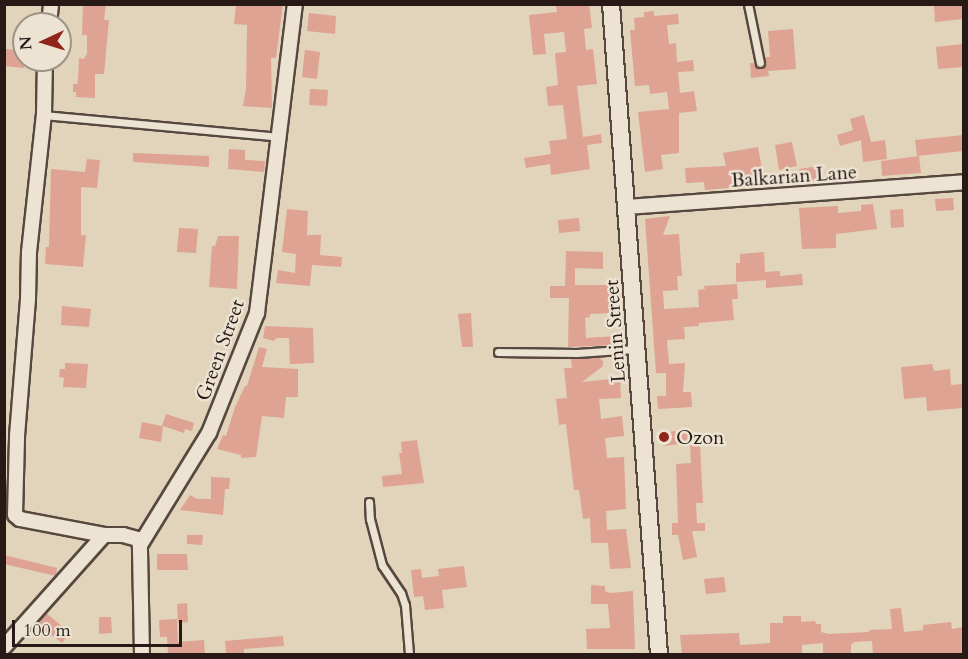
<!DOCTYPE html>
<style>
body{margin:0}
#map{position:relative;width:968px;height:659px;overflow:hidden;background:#e1d4bb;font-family:Cardo,serif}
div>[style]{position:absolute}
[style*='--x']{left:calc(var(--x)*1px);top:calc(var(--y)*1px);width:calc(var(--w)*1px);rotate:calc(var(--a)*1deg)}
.building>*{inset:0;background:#dea393}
.roads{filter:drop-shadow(2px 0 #56483f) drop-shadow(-2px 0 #56483f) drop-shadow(0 2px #56483f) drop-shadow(0 -2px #56483f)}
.service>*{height:7px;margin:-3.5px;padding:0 3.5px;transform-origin:3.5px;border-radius:3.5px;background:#ece3d3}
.minor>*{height:14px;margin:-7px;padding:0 7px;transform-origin:7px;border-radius:7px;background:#ece3d3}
.tertiary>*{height:16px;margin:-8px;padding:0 8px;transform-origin:8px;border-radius:8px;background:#ece3d3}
.dots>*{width:16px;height:16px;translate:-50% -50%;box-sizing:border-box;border:3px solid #ece3d3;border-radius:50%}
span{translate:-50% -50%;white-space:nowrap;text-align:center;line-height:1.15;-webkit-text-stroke:5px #ece3d3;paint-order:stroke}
.street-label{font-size:20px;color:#271a16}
.poi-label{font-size:20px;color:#271a16}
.left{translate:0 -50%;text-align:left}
.frame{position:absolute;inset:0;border:6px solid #271a16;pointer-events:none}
.north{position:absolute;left:12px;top:12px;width:60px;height:60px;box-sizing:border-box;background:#ece3d3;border:2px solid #9d9387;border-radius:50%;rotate:266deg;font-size:16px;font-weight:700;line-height:24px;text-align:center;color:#271a16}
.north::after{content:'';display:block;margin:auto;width:21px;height:27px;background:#8f2418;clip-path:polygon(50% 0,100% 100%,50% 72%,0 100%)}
.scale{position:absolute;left:12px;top:620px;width:170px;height:27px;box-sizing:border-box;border:3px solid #271a16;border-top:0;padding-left:8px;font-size:18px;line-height:21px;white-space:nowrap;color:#271a16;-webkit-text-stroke:4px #ece3d3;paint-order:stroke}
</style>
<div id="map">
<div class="building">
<i style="clip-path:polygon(83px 4px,106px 4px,104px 20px,109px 20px,104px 74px,95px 74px,95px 98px,76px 97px,76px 92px,73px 92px,73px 84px,77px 84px,78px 79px,79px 58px,84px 59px,87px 53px,87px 35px,82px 35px)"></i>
<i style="clip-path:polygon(236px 4px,283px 4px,276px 58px,271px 58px,272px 108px,243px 106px,246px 89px,247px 25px,234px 24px)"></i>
<i style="clip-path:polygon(556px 4px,589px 4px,592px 28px,584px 29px,586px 50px,593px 49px,597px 84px,577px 86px,583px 137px,601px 134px,602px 143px,587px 145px,590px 169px,551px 175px,550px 164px,526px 168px,524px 158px,551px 154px,549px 141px,567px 139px,563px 105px,548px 106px,546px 87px,558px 85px,555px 53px,566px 52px,564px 32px,544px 34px,546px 54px,533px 55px,529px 15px,557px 12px)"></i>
<i style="clip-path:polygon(956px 4px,963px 4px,963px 19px,935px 22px,934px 6px)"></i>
<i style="clip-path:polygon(654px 11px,654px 16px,678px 14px,679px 24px,667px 25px,669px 44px,676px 43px,677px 62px,693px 60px,694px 71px,678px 72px,680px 93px,694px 91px,697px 111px,679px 113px,679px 153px,661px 155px,663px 169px,645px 172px,638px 112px,669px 109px,667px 92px,650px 94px,649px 85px,635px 86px,630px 30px,635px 30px,634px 18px,644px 17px,644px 12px)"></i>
<i style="clip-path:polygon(309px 13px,336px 16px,335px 34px,307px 31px)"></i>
<i style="clip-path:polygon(793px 29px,796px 69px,768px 71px,769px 76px,751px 78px,750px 63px,754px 63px,756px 67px,762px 68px,765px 65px,766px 57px,770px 57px,768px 31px)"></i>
<i style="clip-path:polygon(962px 44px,963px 67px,938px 69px,936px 47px)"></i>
<i style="clip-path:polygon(6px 49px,24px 51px,24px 68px,4px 66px)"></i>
<i style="clip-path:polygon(305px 50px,320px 52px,317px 79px,302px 77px)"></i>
<i style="clip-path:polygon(310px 89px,328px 90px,327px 106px,309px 105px)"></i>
<i style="clip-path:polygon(864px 115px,871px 142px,885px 140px,887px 159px,863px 162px,861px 140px,840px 146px,837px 135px,853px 130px,850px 119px)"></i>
<i style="clip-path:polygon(963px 135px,963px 151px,917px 156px,915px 140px)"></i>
<i style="clip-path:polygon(792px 142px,797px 166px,779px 170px,775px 145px)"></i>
<i style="clip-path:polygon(758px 147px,765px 185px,705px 190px,704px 182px,686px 183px,685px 168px,726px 166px,723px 153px)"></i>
<i style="clip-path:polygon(229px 149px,245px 150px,245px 160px,265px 161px,264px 172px,228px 169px)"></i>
<i style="clip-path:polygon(133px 153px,209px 156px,209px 167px,133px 162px)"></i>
<i style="clip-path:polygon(919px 156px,921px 173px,882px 176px,881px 161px)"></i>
<i style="clip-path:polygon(87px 159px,100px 160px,97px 188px,81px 187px,81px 235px,86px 235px,83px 267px,45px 264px,46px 247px,49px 247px,51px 169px,85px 172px)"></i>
<i style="clip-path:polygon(818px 166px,820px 180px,802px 183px,799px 169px)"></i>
<i style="clip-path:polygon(953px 198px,954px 210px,936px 211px,935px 199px)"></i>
<i style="clip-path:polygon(873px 204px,877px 229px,836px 234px,836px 248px,802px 249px,799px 208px,838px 206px,838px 213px,861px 211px,861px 205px)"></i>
<i style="clip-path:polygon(287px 209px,308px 211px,307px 235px,321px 235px,320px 255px,342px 257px,341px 267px,312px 265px,310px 286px,276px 283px,278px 270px,295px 273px,296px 254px,282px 252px)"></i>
<i style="clip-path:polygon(903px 209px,904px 227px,891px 228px,890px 210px)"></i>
<i style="clip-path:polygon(670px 216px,663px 235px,679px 234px,682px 276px,677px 276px,678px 290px,663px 291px,664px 309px,699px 307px,698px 290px,705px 289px,704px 286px,737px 284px,738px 299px,732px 299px,734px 320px,699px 323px,699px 326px,684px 327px,685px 339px,667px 340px,669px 364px,685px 363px,683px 392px,691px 392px,692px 407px,658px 409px,657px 396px,666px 396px,666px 373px,656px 373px,645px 219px)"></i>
<i style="clip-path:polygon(579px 218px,580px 231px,559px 233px,558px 220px)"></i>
<i style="clip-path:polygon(179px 228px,198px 229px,196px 253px,177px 252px)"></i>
<i style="clip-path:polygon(218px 236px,239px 236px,237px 289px,209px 287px,212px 246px,215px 246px)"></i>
<i style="clip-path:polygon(566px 251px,603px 252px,603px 269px,575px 268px,575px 285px,614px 285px,615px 313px,590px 314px,590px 317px,585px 318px,586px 338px,617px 336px,617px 345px,568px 347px,569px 298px,550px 298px,550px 286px,565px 286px)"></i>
<i style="clip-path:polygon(764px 252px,765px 272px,780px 271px,780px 276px,802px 274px,803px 285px,766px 288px,766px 280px,736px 282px,736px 263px,740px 263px,740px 254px)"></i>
<i style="clip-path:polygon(62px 306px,91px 309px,89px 327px,61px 325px)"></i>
<i style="clip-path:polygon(471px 313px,473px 347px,462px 347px,458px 314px)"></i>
<i style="clip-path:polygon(265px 326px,313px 328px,314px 363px,290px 364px,289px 338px,276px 338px,274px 341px,263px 338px)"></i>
<i style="clip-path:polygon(259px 347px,267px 349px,262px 367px,298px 369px,298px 397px,286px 397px,284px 418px,262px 416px,256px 457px,241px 458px,241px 455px,217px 449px,223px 435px,226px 436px,235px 407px,245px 386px,247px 386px)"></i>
<i style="clip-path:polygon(598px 357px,603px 361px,603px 366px,582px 382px,620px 378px,621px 398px,599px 399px,601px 419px,622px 416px,624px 436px,605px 438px,607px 458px,624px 457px,626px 509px,606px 511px,607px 530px,626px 529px,631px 568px,610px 569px,608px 543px,591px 543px,590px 518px,583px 519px,579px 490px,574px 490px,566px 424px,559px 425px,556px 399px,567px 398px,564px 368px,572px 368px,571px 359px)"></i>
<i style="clip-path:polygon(65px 363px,88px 364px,86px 388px,63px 387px,64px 378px,59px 377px,60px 369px,65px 369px)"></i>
<i style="clip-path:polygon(932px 364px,934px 371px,950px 369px,951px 385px,963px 384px,963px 408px,927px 411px,926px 397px,904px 399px,901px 367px)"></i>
<i style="clip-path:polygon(166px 414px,194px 423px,192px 431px,185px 429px,184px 433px,163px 426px,161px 442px,139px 438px,142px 422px,162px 426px)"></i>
<i style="clip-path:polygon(675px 431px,675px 433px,691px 431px,693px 442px,665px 446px,663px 433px)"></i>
<i style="clip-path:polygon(417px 440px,424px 483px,383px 487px,382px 476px,402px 474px,399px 453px,402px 453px,401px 442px)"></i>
<i style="clip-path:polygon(690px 445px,700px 445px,703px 503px,696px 503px,697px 523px,705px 523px,705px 531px,692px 531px,697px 557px,683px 560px,678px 535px,672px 535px,672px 523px,678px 523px,676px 464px,691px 463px)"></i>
<i style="clip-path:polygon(211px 477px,230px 478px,229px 489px,225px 489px,223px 515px,180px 510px,190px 495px,197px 499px,211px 499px)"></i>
<i style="clip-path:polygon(187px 535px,203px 535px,202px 545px,187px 544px)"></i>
<i style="clip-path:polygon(157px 554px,187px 554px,188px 570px,157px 570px)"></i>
<i style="clip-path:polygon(4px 555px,57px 568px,56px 576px,4px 564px)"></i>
<i style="clip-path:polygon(464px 566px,467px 587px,442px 590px,444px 608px,425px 610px,423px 596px,414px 597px,411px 570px,421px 569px,422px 578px,439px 576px,438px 569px)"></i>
<i style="clip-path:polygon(724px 577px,726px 592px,706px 594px,704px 579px)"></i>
<i style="clip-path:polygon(591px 585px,605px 586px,605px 591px,610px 593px,633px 591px,635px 649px,587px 649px,586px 629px,610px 628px,608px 604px,591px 604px)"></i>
<i style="clip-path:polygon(187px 603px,188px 622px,178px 623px,177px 604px)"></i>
<i style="clip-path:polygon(901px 608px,904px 632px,923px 630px,923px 625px,951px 622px,952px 629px,963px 627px,963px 654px,873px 654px,872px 641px,854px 642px,851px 645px,851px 654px,823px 654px,823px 643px,802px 645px,802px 654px,682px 654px,680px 635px,739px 633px,740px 645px,770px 643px,770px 623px,783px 623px,783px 616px,801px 616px,801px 622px,815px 621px,816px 624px,821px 624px,821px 632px,829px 634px,869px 632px,869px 630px,892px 629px,890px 609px)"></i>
<i style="clip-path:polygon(46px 613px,70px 633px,62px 643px,37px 624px)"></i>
<i style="clip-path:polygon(99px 617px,111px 617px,112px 633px,99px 634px)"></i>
<i style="clip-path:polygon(177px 619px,178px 642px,204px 640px,205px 654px,168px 654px,167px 637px,160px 637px,159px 620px)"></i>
<i style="clip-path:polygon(283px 636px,284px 646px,244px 649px,244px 654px,226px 654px,225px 641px)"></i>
</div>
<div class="roads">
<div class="service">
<i style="--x:748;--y:4;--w:60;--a:78.5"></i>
<i style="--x:44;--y:115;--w:236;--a:5.3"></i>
<i style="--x:498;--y:352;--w:79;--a:0.7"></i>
<i style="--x:577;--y:353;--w:58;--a:-3.9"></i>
<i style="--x:369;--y:502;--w:17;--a:87"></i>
<i style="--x:370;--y:519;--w:48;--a:75.4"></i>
<i style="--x:382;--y:565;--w:34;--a:56"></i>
<i style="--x:401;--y:593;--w:13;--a:72"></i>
<i style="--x:405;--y:605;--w:49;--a:85.3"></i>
</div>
<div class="minor">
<i style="--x:49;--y:24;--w:20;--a:-84"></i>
<i style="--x:627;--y:207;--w:338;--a:-4.2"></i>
<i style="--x:104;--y:535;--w:19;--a:0"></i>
<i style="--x:123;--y:535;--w:20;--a:15"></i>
<i style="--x:4;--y:647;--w:150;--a:-48.2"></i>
<i style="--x:104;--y:535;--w:86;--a:-169.2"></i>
<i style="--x:20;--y:519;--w:6;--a:-141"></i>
<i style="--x:15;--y:515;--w:79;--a:-88.5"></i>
<i style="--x:17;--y:436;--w:137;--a:-85.4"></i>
<i style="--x:28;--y:299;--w:47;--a:-88.8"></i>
<i style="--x:29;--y:252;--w:138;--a:-83.8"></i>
<i style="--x:44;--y:115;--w:55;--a:-89"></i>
<i style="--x:142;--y:654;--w:109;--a:-91.1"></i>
<i style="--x:140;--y:545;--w:132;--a:-58.4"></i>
<i style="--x:209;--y:433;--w:129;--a:-68.2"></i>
<i style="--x:257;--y:313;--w:311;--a:-83"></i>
</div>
<div class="tertiary">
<i style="--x:611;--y:4;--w:652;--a:85.78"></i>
</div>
</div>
<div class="dots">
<i style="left:664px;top:437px;background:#8f2418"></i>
</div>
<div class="street-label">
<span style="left:794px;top:176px;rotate:-4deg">Balkarian Lane</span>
<span style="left:615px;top:331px;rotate:-94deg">Lenin Street</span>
<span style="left:220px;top:350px;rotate:-70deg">Green Street</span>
</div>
<div class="poi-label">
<span class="left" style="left:676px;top:437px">Ozon</span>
</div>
<div class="frame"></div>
<div class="north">N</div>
<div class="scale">100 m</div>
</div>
